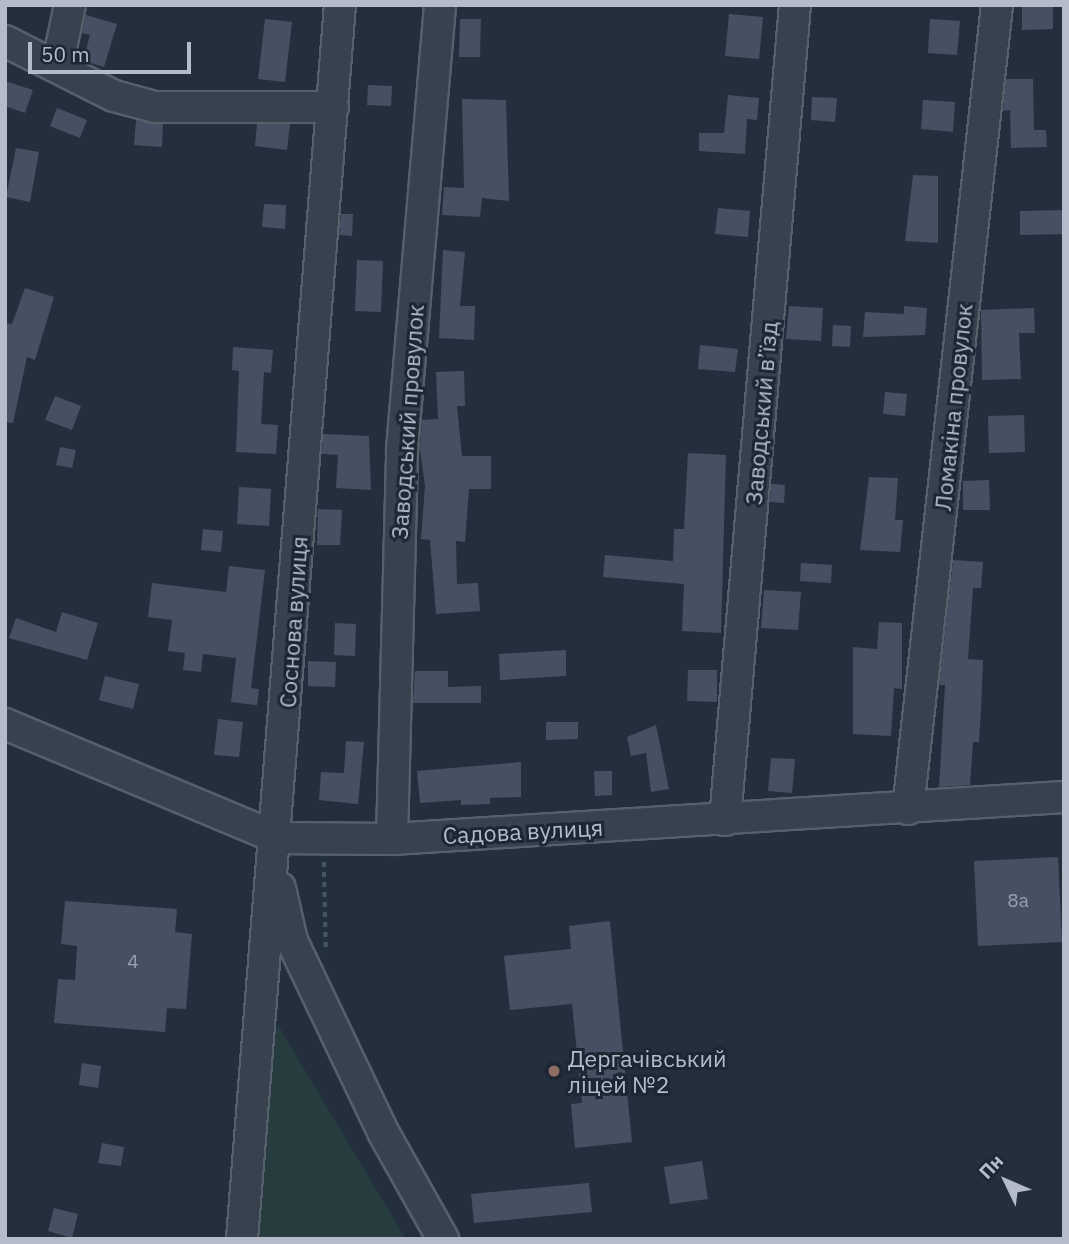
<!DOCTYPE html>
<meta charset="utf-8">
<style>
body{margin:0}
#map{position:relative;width:1069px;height:1244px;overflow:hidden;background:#242f3e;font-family:"IBM Plex Sans",sans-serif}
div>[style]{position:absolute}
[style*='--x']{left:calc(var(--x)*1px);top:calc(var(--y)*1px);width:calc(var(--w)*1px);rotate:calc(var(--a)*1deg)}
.green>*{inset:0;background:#263c3f}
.building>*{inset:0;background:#455162}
.path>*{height:3.5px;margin-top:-1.75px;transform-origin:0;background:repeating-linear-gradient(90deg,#44595c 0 5px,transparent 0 10px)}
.roads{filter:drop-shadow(2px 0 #565f6c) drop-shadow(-2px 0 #565f6c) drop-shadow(0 2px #565f6c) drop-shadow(0 -2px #565f6c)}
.minor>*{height:30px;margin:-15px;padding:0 15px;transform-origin:15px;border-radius:15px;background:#38414e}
.dots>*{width:19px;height:19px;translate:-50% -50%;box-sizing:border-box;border:4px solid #1d2633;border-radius:50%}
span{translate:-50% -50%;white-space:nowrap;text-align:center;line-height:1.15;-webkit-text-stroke:6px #1d2633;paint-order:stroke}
.number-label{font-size:19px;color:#98a1af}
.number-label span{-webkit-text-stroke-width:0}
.street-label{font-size:23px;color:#b4bcc9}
.poi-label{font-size:23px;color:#b4bcc9}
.left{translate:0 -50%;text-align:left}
.frame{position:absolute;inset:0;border:7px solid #b4bcc9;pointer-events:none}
.north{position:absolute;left:971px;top:1146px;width:70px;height:70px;-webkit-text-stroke:5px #1d2633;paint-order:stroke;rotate:314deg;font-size:19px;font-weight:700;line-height:28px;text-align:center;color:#b4bcc9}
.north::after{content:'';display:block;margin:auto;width:24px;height:32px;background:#b4bcc9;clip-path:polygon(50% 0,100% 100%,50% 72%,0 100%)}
.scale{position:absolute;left:28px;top:42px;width:163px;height:32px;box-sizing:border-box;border:4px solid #b4bcc9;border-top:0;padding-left:9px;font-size:21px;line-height:24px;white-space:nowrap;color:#b4bcc9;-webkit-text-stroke:5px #1d2633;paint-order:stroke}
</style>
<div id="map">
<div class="green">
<i style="clip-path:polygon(278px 1025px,406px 1239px,229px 1239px)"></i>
</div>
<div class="building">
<i style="clip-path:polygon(1053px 6px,1053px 29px,1022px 30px,1022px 7px)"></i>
<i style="clip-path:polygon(729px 14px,763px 17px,759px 59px,725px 56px)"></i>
<i style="clip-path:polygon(86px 15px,117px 24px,104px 67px,83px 61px,90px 35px,82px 33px)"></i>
<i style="clip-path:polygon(265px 19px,292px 22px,285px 82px,258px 79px)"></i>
<i style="clip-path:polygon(460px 19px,481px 19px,480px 57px,459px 57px)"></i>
<i style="clip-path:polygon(930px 19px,960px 21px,957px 55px,928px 53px)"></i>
<i style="clip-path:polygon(1006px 79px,1033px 79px,1034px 130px,1046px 130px,1047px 147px,1011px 148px,1010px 110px,1003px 111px)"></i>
<i style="clip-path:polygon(5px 81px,33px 90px,25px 113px,5px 106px)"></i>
<i style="clip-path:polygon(368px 85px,392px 86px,391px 106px,367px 105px)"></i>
<i style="clip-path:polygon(728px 95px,759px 98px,757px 120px,747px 119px,745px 154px,699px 151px,699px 133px,724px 133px)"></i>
<i style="clip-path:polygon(812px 97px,837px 98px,835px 122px,811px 120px)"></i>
<i style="clip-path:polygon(462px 99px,506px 100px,509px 201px,482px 198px,480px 217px,442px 215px,444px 187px,464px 188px)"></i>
<i style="clip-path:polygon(923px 100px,955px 102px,953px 132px,921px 129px)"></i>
<i style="clip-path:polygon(57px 108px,87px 120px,80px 138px,50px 126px)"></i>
<i style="clip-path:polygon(136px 120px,163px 124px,162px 147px,134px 145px)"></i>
<i style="clip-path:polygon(257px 124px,290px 124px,287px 150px,255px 146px)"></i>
<i style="clip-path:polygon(16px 148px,39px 152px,30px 202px,6px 197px)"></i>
<i style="clip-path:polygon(913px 175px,938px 176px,938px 243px,905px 241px)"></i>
<i style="clip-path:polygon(264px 204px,286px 205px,285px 229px,262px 227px)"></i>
<i style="clip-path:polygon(718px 208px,750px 211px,748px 237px,715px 234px)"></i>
<i style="clip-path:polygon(1064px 210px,1064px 234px,1020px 235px,1020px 211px)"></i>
<i style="clip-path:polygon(341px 214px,353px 214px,352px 236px,339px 235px)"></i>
<i style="clip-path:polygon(443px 250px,465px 252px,460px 306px,475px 306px,474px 340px,439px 338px)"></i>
<i style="clip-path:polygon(357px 260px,383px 261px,381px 312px,355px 311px)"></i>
<i style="clip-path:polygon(25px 288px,54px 297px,35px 360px,27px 357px,13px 423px,5px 422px,5px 323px,12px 324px)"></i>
<i style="clip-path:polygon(789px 306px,823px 308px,821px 341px,786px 339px)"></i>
<i style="clip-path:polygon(904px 306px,927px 308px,925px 335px,863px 337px,865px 312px,904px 314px)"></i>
<i style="clip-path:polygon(1034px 308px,1035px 333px,1019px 333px,1021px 379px,982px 380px,981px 310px)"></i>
<i style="clip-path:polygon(833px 325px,851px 326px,850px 347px,832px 346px)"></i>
<i style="clip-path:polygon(700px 345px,738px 349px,735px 372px,698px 369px)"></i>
<i style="clip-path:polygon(233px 347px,273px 350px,271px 373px,264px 372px,261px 424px,278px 425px,276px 454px,236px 452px,239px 371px,232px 370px)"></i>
<i style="clip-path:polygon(464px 371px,465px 406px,457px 406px,462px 456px,491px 456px,491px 489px,469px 489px,465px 542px,456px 541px,457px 584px,478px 583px,480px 611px,436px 614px,430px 540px,421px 539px,425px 486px,420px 449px,422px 420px,438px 419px,436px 372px)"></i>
<i style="clip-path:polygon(885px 392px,907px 394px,905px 416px,883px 414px)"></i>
<i style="clip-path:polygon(55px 396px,81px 406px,72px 430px,45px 420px)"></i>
<i style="clip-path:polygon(1024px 415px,1025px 452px,989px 453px,988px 416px)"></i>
<i style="clip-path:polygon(323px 434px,369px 436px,371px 490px,336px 488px,338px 455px,322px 454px)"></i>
<i style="clip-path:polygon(60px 447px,76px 450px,72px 468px,56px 465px)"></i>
<i style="clip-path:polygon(688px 453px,726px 455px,721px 633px,682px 631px,684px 584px,603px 577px,605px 555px,673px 561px,674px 529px,684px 529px)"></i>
<i style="clip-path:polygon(869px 477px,898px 478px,895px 520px,903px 520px,900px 552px,860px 550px)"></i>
<i style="clip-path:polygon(989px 480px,990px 510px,963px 510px,963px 481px)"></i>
<i style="clip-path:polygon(771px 484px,785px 485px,784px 503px,770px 502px)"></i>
<i style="clip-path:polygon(239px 487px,271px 489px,269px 526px,237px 524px)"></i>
<i style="clip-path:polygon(318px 509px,342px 510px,340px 545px,317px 545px)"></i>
<i style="clip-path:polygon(203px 529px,223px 531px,221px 552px,201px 550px)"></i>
<i style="clip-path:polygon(953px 560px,983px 562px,981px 588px,973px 588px,968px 659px,983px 660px,981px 711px,979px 742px,973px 742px,970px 785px,939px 787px,945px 685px,939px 685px)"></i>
<i style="clip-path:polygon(801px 563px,832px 565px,831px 583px,800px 581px)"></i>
<i style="clip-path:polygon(229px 566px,265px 570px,251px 688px,259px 689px,257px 705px,231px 702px,236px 658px,203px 654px,201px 672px,183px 670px,185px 653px,168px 651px,172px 620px,148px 617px,152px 583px,226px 592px)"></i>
<i style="clip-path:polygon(764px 590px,801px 592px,798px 630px,761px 628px)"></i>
<i style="clip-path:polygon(62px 612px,98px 623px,87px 660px,9px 638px,16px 618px,56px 632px)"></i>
<i style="clip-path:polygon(879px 622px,902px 623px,902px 689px,894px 688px,891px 736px,853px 734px,853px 647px,877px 649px)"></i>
<i style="clip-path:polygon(335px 623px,356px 624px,355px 656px,334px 655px)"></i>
<i style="clip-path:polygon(566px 650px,566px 676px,500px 680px,499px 654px)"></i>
<i style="clip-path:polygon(308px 661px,336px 662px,335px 687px,308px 686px)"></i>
<i style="clip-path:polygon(688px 670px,717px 670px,717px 702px,687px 701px)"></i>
<i style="clip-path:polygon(415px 671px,448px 671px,448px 687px,481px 686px,481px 703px,413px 703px)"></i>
<i style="clip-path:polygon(105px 676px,139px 684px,133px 709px,99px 700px)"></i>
<i style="clip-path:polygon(218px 719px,243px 722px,239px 757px,214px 755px)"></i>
<i style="clip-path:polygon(546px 722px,578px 722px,578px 739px,546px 740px)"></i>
<i style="clip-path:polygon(656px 725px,669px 789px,651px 792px,646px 753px,631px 756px,627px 737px)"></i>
<i style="clip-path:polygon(346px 741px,364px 742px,358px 804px,319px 800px,321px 772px,344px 773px)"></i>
<i style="clip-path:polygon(771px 758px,795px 759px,792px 793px,768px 791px)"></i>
<i style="clip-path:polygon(521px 762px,521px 797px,490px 798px,490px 804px,461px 805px,461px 800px,420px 803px,417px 771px)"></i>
<i style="clip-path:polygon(594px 771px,612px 771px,612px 795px,595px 796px)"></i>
<i style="clip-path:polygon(1058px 857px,1062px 942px,978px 946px,974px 861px)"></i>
<i style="clip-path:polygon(65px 901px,177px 909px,175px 932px,192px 934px,186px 1009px,167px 1008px,165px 1032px,54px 1023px,58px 979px,75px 980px,77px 946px,61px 944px)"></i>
<i style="clip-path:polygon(610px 921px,632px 1142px,575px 1148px,571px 1104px,582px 1103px,572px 1004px,510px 1010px,504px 956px,571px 949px,569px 926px)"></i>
<i style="clip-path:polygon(82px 1063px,101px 1066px,98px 1088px,79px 1085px)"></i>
<i style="clip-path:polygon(102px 1143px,124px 1147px,121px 1166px,98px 1163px)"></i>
<i style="clip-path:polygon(702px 1161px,708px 1199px,670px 1204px,664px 1167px)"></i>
<i style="clip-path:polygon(589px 1183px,592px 1212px,474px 1223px,471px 1194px)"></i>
<i style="clip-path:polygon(54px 1208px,78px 1214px,72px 1238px,48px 1231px)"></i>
</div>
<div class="path">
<i style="--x:324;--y:862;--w:86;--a:88.7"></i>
</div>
<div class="roads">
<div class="minor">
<i style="--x:5;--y:41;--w:122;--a:26.8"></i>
<i style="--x:114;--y:96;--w:42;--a:15"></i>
<i style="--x:155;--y:107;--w:178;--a:0"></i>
<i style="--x:57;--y:67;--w:63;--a:-78.2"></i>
<i style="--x:5;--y:724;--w:295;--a:22.7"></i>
<i style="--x:277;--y:838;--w:115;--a:0.5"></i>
<i style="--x:392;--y:839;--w:673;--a:-3.58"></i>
<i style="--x:908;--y:809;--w:809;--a:-83.68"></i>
<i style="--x:725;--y:820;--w:818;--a:-85.09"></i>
<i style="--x:392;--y:839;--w:390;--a:-88.5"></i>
<i style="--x:402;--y:449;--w:446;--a:-85.1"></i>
<i style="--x:280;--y:888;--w:54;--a:77.2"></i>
<i style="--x:292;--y:941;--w:212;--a:64.5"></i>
<i style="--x:383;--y:1132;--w:123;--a:60.7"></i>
<i style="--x:242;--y:1239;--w:1238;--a:-85.46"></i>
</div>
</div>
<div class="dots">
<i style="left:554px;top:1071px;background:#8d6e63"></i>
</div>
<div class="number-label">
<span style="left:1018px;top:901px">8а</span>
<span style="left:133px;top:962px">4</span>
</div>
<div class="street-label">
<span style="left:953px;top:407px;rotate:-84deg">Ломакіна провулок</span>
<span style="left:761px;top:413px;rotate:-85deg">Заводський в’їзд</span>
<span style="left:407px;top:422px;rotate:-86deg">Заводський провулок</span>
<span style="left:293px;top:622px;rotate:-86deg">Соснова вулиця</span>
<span style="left:523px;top:831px;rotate:-3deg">Садова вулиця</span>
</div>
<div class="poi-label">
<span class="left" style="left:568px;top:1071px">Дергачівський<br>ліцей №2</span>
</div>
<div class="frame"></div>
<div class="north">Пн</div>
<div class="scale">50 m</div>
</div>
